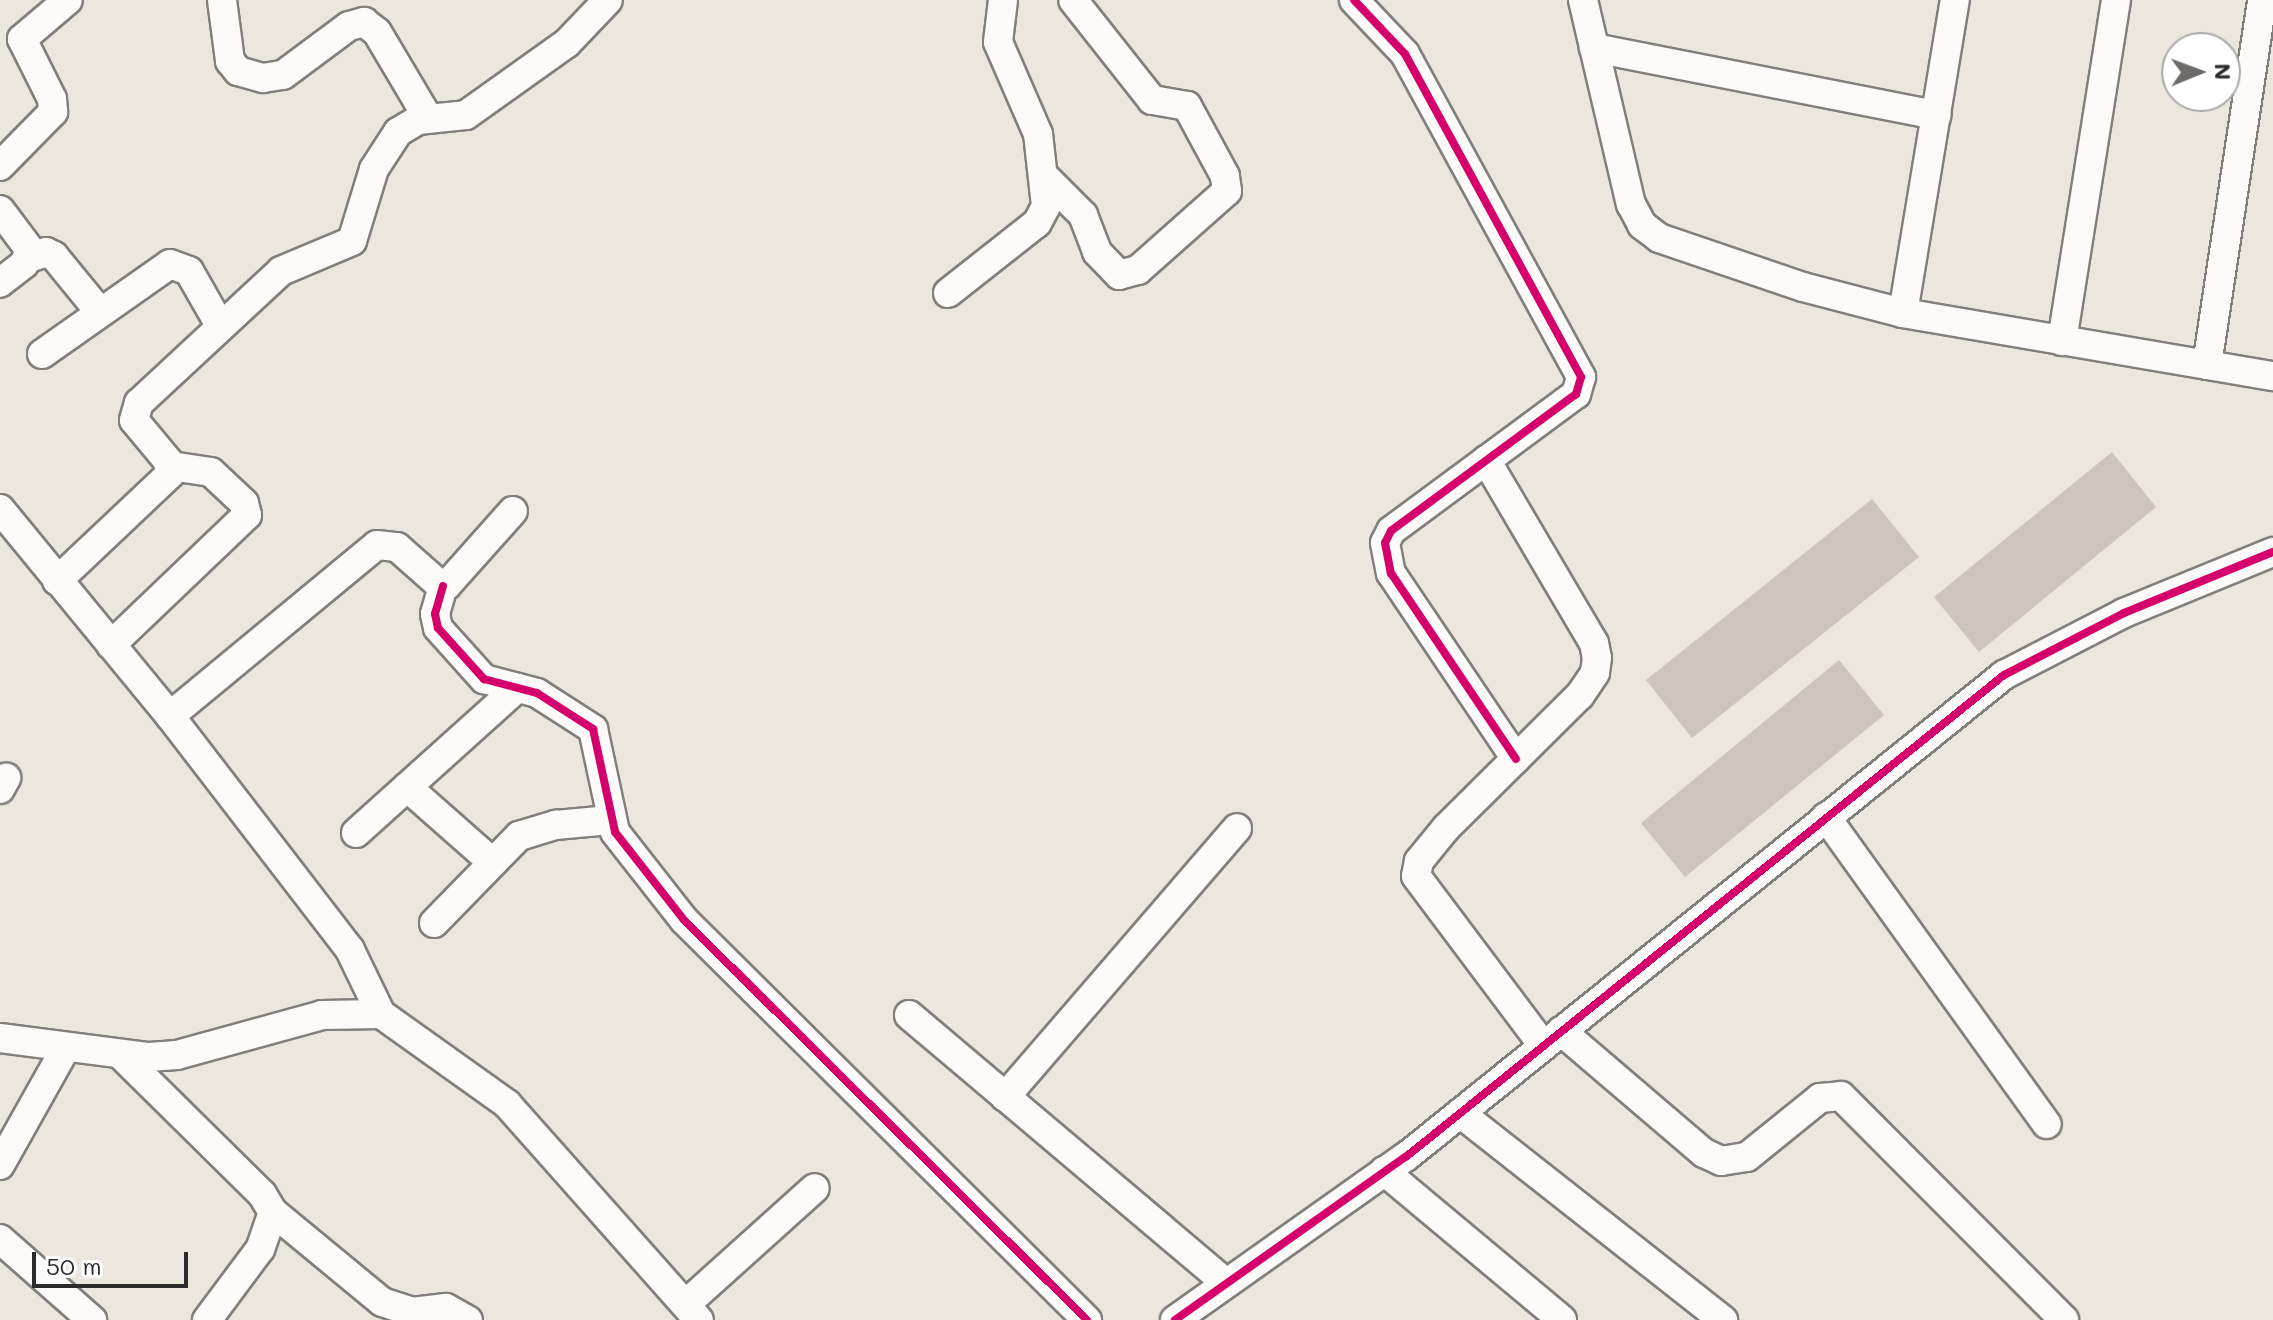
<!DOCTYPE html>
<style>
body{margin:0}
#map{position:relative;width:2273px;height:1320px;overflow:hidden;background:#ebe6de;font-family:Mali,sans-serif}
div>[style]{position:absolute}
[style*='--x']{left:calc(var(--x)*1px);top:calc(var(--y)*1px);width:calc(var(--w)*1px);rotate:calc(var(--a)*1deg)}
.building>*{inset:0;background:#cdc5b9}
.roads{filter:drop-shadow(2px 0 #817f7c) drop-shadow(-2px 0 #817f7c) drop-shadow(0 2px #817f7c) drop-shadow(0 -2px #817f7c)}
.minor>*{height:28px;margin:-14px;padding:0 14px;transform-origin:14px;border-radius:14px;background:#fcfbfa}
.cycleway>*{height:8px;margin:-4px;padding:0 4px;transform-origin:4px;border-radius:4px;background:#d6006c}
span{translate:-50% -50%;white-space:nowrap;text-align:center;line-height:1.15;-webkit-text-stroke:6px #fff;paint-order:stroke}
.north{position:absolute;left:2161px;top:32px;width:80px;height:80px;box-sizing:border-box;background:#fff;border:2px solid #aaa;border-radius:50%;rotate:89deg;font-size:22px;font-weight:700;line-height:32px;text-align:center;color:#2b2b2b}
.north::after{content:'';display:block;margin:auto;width:28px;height:36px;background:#6e6c6a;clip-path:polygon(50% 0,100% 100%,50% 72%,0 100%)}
.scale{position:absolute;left:32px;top:1252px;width:156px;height:36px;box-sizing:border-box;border:4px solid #2b2b2b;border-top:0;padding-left:10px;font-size:24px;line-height:28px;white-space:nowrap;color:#2b2b2b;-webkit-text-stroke:6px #fff;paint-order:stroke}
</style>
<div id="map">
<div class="building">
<i style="clip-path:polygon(2112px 452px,2156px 507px,1979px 652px,1934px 597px)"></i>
<i style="clip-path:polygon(1872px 499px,1919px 557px,1692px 738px,1646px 680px)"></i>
<i style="clip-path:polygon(1839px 660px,1884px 715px,1685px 877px,1641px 823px)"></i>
</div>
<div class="roads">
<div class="minor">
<i style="--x:222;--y:0;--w:62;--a:82.5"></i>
<i style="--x:230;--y:61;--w:13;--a:51"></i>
<i style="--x:238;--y:71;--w:26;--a:16"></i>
<i style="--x:263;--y:78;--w:20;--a:-9"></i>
<i style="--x:283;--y:75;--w:82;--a:-36.6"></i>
<i style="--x:349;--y:26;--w:16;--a:-15"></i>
<i style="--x:364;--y:22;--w:16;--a:38"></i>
<i style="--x:377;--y:32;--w:100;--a:59.3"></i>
<i style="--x:1354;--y:0;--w:74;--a:46.6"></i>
<i style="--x:1405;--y:54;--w:368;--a:61.4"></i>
<i style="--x:1581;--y:377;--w:18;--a:106"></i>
<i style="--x:1576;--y:394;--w:230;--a:143.5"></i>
<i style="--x:1391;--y:531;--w:13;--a:117"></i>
<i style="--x:1385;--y:543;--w:31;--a:79"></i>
<i style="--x:1391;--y:573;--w:224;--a:56.1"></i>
<i style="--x:1583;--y:0;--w:210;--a:76.8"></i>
<i style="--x:1631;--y:204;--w:24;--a:62"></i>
<i style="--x:1642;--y:225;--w:21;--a:37"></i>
<i style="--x:1659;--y:238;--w:152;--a:18.8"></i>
<i style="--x:1803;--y:287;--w:103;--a:14.6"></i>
<i style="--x:1903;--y:313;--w:375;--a:9.7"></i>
<i style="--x:1594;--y:48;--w:349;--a:11.1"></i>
<i style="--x:0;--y:166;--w:76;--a:-45.5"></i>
<i style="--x:53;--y:112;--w:13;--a:-94"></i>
<i style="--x:52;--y:99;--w:67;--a:-116.6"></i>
<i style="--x:22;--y:39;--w:60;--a:-40.3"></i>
<i style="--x:1045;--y:177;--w:54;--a:45"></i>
<i style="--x:1083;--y:215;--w:40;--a:69"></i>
<i style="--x:1097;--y:252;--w:32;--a:46"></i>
<i style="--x:1119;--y:275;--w:20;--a:-15"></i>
<i style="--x:1138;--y:270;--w:119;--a:-41.6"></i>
<i style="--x:1227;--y:191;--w:15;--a:-98"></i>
<i style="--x:1225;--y:176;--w:80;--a:-118.5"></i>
<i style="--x:1187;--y:106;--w:36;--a:-170"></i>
<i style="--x:1152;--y:100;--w:127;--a:-128.3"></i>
<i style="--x:0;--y:210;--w:50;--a:53.1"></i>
<i style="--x:30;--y:250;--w:15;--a:113"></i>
<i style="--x:24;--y:264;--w:31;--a:142"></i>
<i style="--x:29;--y:258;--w:18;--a:-19"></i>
<i style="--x:46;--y:252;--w:9;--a:27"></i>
<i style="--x:54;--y:256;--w:71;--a:50.7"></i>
<i style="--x:948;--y:293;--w:113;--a:-38.2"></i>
<i style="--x:1037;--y:223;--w:19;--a:-62"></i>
<i style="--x:1046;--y:206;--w:72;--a:-96.3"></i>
<i style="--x:1038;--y:134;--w:100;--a:-113.5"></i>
<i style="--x:998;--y:42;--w:42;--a:-83.2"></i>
<i style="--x:1903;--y:313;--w:317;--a:-80.6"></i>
<i style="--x:2062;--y:341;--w:345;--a:-81"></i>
<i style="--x:42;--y:354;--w:156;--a:-35.1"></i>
<i style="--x:170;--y:264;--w:20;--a:20"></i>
<i style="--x:189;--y:271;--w:64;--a:60.3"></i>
<i style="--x:2207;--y:365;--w:369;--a:-81.4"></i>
<i style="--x:1486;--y:460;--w:212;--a:59.5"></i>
<i style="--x:1594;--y:643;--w:15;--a:79"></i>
<i style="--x:1597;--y:658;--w:15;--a:98"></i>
<i style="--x:1595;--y:673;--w:27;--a:124"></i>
<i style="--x:1580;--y:695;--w:189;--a:135.2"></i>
<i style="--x:1446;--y:828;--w:43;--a:129.3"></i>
<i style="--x:1419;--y:861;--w:15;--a:101"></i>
<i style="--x:1416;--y:876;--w:211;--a:53.1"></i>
<i style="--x:0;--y:509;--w:268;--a:50.6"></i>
<i style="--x:170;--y:716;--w:295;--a:52.4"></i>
<i style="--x:350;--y:950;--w:71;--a:64.2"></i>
<i style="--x:57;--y:581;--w:156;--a:-43.4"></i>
<i style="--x:170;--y:474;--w:13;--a:-99"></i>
<i style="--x:168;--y:461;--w:53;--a:-129.7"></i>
<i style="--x:134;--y:420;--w:18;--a:-74"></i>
<i style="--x:139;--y:403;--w:194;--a:-42.9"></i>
<i style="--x:281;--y:271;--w:77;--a:-22.9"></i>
<i style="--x:352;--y:241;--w:75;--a:-73"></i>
<i style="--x:374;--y:169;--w:44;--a:-57"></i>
<i style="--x:398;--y:132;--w:23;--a:-31"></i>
<i style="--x:418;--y:120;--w:48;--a:-5.9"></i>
<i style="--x:466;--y:115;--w:124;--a:-35.5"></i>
<i style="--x:567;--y:43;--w:59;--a:-46.4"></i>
<i style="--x:443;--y:586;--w:29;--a:106"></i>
<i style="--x:435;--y:614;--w:14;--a:78"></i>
<i style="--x:438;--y:628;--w:69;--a:48"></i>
<i style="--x:484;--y:679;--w:55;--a:14.8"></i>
<i style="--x:537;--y:693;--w:67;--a:32.7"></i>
<i style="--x:593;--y:729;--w:105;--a:77.9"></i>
<i style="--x:615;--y:832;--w:112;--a:51.9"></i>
<i style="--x:684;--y:920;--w:568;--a:44.79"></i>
<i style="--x:111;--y:645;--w:188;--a:-43.7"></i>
<i style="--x:247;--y:515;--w:12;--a:-104"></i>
<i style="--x:244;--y:503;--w:45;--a:-136.8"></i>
<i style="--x:211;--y:472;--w:40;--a:-171.5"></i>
<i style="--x:170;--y:716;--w:268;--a:-39.6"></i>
<i style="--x:377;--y:545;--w:20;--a:6"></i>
<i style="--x:397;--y:547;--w:57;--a:41.5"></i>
<i style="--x:440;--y:585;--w:7;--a:0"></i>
<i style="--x:447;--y:585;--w:99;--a:-48.3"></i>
<i style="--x:407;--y:787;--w:113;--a:41.4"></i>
<i style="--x:0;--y:789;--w:13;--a:-61"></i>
<i style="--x:1826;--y:817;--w:378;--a:54.3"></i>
<i style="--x:356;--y:833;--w:217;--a:-42"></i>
<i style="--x:434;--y:923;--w:122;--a:-45.7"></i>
<i style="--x:519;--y:836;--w:39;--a:-17"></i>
<i style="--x:556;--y:825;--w:54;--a:-5.3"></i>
<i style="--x:909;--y:1015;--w:415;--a:40.2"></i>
<i style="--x:1561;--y:1031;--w:188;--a:40.5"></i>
<i style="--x:1704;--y:1153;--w:19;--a:25"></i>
<i style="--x:1721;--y:1161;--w:26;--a:-9"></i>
<i style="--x:1747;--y:1157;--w:94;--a:-38.9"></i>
<i style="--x:1820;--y:1098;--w:21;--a:-5"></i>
<i style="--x:1841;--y:1096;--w:316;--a:45.1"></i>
<i style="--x:0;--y:1038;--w:150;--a:7.3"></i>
<i style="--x:149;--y:1057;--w:28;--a:-4"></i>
<i style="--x:177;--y:1055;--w:150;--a:-15.4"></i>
<i style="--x:322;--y:1015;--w:59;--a:-1"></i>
<i style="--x:381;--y:1014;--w:155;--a:35.5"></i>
<i style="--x:507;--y:1104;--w:289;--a:48.4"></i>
<i style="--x:123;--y:1057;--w:195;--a:44.6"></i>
<i style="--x:262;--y:1194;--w:21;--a:59"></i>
<i style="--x:273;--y:1212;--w:39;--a:109"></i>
<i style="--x:260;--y:1249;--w:89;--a:126.7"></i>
<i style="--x:1005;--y:1097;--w:355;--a:-49.2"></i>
<i style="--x:1460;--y:1113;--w:335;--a:38.2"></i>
<i style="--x:0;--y:1165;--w:133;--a:-60.7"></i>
<i style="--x:1384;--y:1171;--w:232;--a:39.9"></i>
<i style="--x:273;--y:1212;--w:141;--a:39.5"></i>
<i style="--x:382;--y:1302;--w:32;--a:18"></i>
<i style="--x:412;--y:1312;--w:34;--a:-7"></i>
<i style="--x:446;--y:1308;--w:25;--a:29"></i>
<i style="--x:0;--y:1239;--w:123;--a:41.4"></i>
<i style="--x:686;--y:1304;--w:173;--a:-42"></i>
<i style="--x:1175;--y:1320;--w:284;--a:-35.3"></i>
<i style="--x:1407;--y:1156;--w:767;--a:-38.86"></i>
<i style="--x:2004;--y:675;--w:135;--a:-27.3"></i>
<i style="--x:2124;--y:613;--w:161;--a:-22.3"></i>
</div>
</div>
<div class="cycleway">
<i style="--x:1354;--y:0;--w:74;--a:46.6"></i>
<i style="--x:1405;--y:54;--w:368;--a:61.4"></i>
<i style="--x:1581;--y:377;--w:18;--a:106"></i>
<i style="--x:1576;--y:394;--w:230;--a:143.5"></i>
<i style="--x:1391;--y:531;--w:13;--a:117"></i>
<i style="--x:1385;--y:543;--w:31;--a:79"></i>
<i style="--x:1391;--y:573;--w:224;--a:56.1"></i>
<i style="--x:443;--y:586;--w:29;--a:106"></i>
<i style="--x:435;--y:614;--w:14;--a:78"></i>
<i style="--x:438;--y:628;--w:69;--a:48"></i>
<i style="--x:484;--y:679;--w:55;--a:14.8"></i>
<i style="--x:537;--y:693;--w:67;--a:32.7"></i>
<i style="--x:593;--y:729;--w:105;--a:77.9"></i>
<i style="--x:615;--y:832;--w:112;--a:51.9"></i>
<i style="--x:684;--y:920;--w:568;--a:44.79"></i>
<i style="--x:1175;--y:1320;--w:284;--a:-35.3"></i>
<i style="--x:1407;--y:1156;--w:767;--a:-38.86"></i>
<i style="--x:2004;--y:675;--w:135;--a:-27.3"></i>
<i style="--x:2124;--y:613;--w:161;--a:-22.3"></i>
</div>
<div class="north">N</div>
<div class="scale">50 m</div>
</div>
